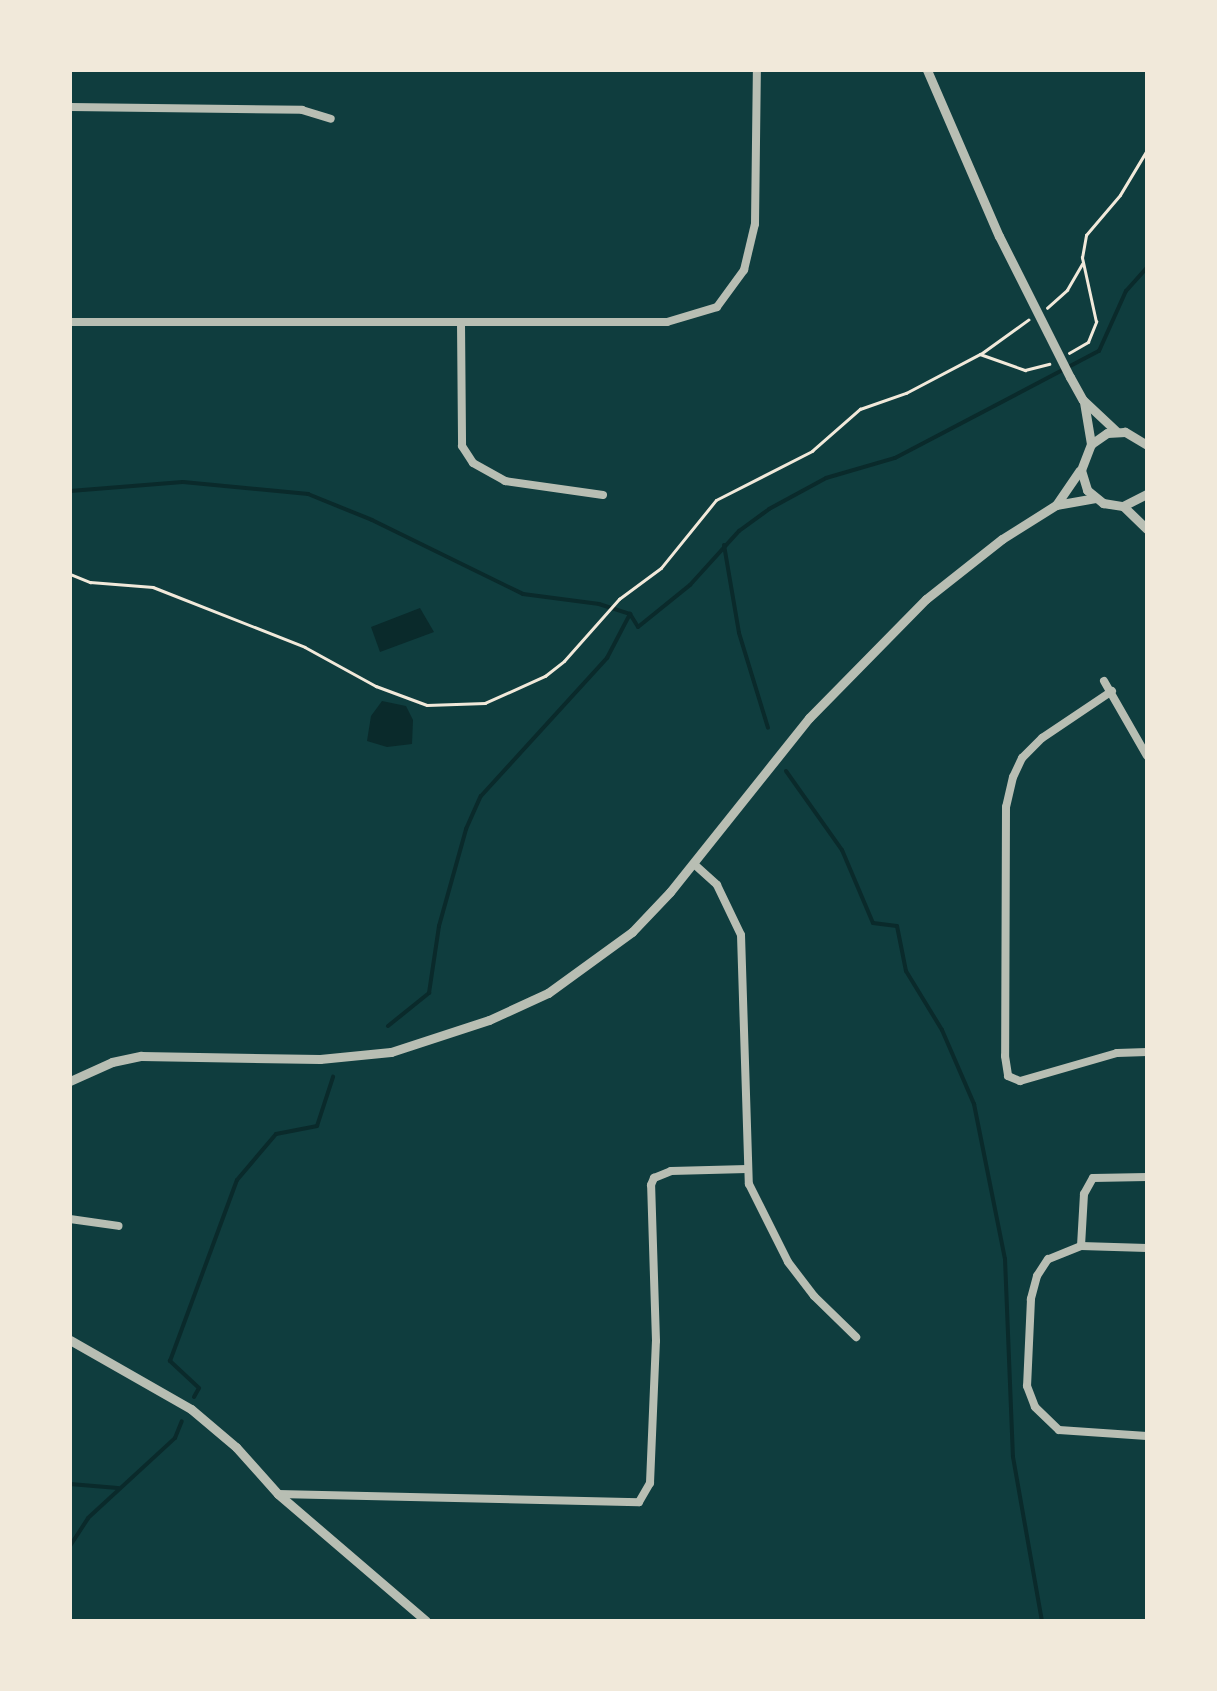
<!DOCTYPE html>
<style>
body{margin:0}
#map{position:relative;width:1217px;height:1691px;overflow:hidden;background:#0f3d3e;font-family:"Fira Sans",sans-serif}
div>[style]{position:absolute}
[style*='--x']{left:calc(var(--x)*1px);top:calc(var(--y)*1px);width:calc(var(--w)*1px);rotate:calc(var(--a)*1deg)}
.water>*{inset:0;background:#0a2a2b}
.stream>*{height:4px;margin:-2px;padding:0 2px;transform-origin:2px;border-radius:2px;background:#0a2a2b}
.path>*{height:2.5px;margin:-1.25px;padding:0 1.25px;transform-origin:1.25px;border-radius:1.25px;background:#f1e9da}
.minor>*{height:8px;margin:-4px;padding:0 4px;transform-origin:4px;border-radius:4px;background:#b8beb3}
.tertiary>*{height:9px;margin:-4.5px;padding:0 4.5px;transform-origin:4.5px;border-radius:4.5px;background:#b8beb3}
span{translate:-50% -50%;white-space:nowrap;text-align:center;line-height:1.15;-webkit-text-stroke:8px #f1e9da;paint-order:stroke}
.frame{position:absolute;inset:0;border:72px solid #f1e9da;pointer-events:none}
</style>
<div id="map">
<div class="water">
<i style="clip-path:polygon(420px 608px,434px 632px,380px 652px,371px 627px)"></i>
<i style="clip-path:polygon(382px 701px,406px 706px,413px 720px,412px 744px,387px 747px,367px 741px,371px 716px)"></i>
</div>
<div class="stream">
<i style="--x:70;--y:491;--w:113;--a:-4.6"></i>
<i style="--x:183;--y:482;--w:126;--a:5.5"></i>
<i style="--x:308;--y:494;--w:69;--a:22.1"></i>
<i style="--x:372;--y:520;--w:168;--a:26.1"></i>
<i style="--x:523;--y:594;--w:77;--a:7.5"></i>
<i style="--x:599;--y:604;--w:33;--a:18"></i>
<i style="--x:630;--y:614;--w:15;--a:58"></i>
<i style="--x:638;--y:627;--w:67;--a:-38.9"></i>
<i style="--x:690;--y:585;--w:73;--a:-47.8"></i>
<i style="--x:739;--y:531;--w:37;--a:-36"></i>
<i style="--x:769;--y:509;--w:65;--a:-28.5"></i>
<i style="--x:826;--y:478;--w:72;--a:-16.2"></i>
<i style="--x:895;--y:458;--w:230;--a:-27.7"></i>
<i style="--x:1099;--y:351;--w:66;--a:-65.8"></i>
<i style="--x:1126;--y:291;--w:31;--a:-48"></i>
<i style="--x:724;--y:545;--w:89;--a:80.3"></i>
<i style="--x:739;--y:633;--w:99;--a:73"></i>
<i style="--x:786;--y:771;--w:97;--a:54.7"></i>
<i style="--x:842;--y:850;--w:79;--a:67"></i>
<i style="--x:873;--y:923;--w:24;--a:7"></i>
<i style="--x:897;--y:926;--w:46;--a:78.7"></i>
<i style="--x:906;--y:971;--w:69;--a:58.6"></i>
<i style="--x:942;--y:1030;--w:81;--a:66.6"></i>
<i style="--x:974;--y:1104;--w:158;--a:78.7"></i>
<i style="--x:1005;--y:1259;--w:198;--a:87.7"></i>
<i style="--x:1013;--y:1457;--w:167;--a:80"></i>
<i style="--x:388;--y:1026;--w:53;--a:-38.8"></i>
<i style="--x:429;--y:993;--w:68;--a:-81.5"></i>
<i style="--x:439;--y:926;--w:101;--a:-74.4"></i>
<i style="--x:466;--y:829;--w:36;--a:-66"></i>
<i style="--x:481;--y:796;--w:187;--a:-47.6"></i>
<i style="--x:607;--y:658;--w:50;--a:-62.4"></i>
<i style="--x:194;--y:1397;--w:10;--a:-61"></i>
<i style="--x:199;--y:1388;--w:40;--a:-137"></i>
<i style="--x:170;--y:1361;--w:193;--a:-69.7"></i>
<i style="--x:237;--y:1180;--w:60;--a:-49.7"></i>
<i style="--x:276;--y:1134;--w:42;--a:-11"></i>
<i style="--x:317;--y:1126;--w:52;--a:-71.9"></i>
<i style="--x:70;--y:1484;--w:48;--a:4.8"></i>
<i style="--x:70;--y:1546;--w:33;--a:-57"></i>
<i style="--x:88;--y:1518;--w:118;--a:-42.6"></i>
<i style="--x:175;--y:1438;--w:18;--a:-68"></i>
</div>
<div class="path">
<i style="--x:1047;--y:308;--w:27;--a:-42"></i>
<i style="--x:1067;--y:290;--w:30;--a:-60"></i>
<i style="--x:982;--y:353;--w:57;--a:-35.7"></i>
<i style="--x:1069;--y:353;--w:22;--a:-30"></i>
<i style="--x:1088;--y:342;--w:22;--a:-68"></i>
<i style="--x:1096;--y:322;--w:66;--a:-102.3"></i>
<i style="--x:1082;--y:258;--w:23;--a:-80"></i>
<i style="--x:1086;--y:235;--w:52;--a:-49.6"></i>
<i style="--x:1120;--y:195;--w:52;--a:-59"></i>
<i style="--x:70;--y:574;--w:22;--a:22"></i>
<i style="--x:90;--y:582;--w:63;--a:4.5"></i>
<i style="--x:153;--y:587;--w:163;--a:21.5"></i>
<i style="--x:305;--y:647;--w:81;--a:28.8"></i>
<i style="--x:376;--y:686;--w:54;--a:20.4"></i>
<i style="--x:427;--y:705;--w:58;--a:-2"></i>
<i style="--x:485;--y:703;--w:66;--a:-24.2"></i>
<i style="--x:545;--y:676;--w:24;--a:-38"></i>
<i style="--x:564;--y:661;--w:83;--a:-48.4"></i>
<i style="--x:619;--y:599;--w:52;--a:-36.4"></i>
<i style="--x:661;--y:568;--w:87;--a:-51"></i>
<i style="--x:716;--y:500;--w:108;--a:-27"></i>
<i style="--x:812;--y:451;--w:64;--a:-41.2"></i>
<i style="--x:860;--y:409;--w:49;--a:-19.2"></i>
<i style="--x:906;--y:393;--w:84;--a:-27.8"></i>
<i style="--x:980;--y:354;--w:48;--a:19.6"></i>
<i style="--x:1025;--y:370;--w:25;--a:-14"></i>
</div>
<div class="minor">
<i style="--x:70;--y:107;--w:232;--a:0.7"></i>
<i style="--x:302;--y:110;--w:30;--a:17"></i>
<i style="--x:70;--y:322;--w:597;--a:0"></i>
<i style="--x:667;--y:322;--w:52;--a:-16.7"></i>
<i style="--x:717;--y:307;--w:46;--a:-53.9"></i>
<i style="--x:744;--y:270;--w:47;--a:-76.6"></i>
<i style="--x:755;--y:224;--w:154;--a:-89.3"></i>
<i style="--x:461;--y:323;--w:123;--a:89.5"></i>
<i style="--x:462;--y:446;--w:20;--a:57"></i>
<i style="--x:473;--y:463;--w:37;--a:29"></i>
<i style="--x:505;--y:481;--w:99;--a:8.1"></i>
<i style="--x:1104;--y:681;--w:86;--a:60.2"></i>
<i style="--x:1112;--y:691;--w:84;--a:146.1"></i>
<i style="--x:1042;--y:738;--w:28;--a:135"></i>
<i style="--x:1022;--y:758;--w:21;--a:115"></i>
<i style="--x:1013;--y:777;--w:31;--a:103"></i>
<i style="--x:1006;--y:807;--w:249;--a:90.2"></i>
<i style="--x:1005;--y:1056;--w:20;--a:81"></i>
<i style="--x:1008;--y:1076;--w:13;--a:23"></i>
<i style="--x:1020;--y:1081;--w:101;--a:-16.1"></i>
<i style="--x:1117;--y:1053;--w:30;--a:-2"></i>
<i style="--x:694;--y:864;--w:31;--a:42"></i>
<i style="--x:717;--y:885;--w:55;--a:64.4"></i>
<i style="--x:741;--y:935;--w:249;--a:88.2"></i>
<i style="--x:749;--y:1184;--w:87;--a:63.4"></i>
<i style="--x:788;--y:1262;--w:43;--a:52.6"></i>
<i style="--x:814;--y:1296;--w:59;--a:44.3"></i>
<i style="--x:70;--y:1219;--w:49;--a:8.1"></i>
<i style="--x:1081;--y:1246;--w:52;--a:-86.7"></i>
<i style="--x:1084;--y:1194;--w:18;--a:-61"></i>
<i style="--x:1093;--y:1178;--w:54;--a:-1.1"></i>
<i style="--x:1147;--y:1248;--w:66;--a:-178.3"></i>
<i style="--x:1081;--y:1246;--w:35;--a:158"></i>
<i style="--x:1048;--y:1259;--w:20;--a:123"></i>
<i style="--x:1037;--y:1276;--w:24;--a:105"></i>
<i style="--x:1031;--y:1299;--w:87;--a:92.6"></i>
<i style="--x:1027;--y:1386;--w:22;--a:69"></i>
<i style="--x:1035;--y:1407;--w:33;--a:44"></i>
<i style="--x:1059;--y:1430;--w:88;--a:3.9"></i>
<i style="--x:278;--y:1494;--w:361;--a:1.3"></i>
<i style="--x:639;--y:1502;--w:22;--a:-60"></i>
<i style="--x:650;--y:1483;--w:142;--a:-87.6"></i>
<i style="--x:656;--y:1341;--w:156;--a:-91.8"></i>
<i style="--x:651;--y:1185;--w:8;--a:-67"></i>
<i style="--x:654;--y:1178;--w:18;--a:-22"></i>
<i style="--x:671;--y:1171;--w:76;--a:-1.5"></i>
</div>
<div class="tertiary">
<i style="--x:927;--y:70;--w:181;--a:66.6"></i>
<i style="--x:999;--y:236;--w:158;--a:63.3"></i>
<i style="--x:1070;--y:377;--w:26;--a:61"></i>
<i style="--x:1083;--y:400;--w:45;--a:43.2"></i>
<i style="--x:1084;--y:402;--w:43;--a:80.5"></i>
<i style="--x:1147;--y:445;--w:26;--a:-149"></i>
<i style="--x:1125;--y:432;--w:18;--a:177"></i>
<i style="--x:1107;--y:433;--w:19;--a:145"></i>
<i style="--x:1091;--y:444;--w:28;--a:111"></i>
<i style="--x:1081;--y:470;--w:21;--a:73"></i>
<i style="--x:1087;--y:490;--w:21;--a:39"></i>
<i style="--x:1103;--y:503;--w:20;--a:9"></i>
<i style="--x:1123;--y:506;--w:27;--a:-27"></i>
<i style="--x:1056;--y:505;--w:42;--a:-55.6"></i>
<i style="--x:1123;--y:506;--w:33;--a:44"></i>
<i style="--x:70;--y:1081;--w:46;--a:-24.3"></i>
<i style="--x:112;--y:1062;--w:30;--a:-12"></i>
<i style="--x:141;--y:1056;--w:179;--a:1"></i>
<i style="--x:320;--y:1059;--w:71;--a:-5.6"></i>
<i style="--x:391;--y:1052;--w:103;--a:-18.1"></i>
<i style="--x:489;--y:1020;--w:65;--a:-24.6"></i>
<i style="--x:548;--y:993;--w:104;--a:-36"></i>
<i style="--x:632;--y:932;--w:55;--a:-46.5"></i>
<i style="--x:670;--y:892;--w:223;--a:-51.4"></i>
<i style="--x:809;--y:718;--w:167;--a:-45.5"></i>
<i style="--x:926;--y:599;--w:97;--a:-38.3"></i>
<i style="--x:1002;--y:539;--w:64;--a:-32.2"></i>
<i style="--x:1056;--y:505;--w:40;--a:-10"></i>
<i style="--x:70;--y:1340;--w:139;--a:29.7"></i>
<i style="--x:191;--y:1409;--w:59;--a:40.2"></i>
<i style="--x:236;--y:1447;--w:63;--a:48.2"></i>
<i style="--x:278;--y:1494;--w:195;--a:40.6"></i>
</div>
<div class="frame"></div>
</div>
